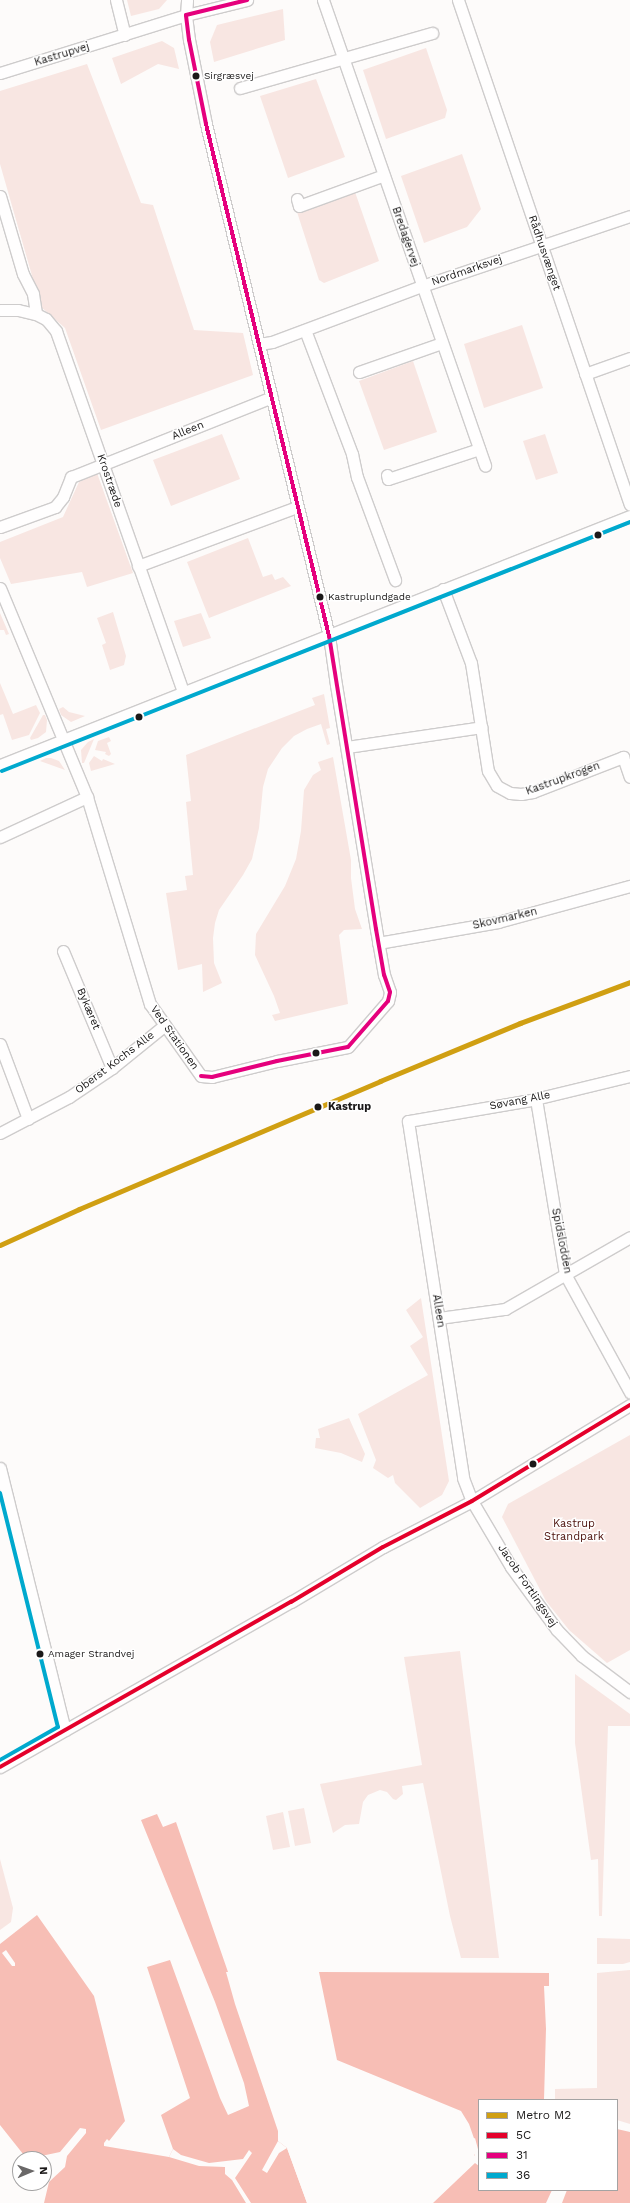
<!DOCTYPE html>
<meta charset="utf-8">
<style>
body{margin:0}
#map{position:relative;width:630px;height:2203px;overflow:hidden;background:#fdfbfa;font-family:"Work Sans",sans-serif}
div>[style]{position:absolute}
[style*='--x']{left:calc(var(--x)*1px);top:calc(var(--y)*1px);width:calc(var(--w)*1px);rotate:calc(var(--a)*1deg)}
.green>*{inset:0;background:#f8e6e2}
.water>*{inset:0;background:#f7beb5}
.pier>*{inset:0;background:#fdfbfa}
.roads{filter:drop-shadow(1px 0 #cecccc) drop-shadow(-1px 0 #cecccc) drop-shadow(0 1px #cecccc) drop-shadow(0 -1px #cecccc)}
.minor>*{height:11px;margin:-5.5px;padding:0 5.5px;transform-origin:5.5px;border-radius:5.5px;background:#fffefe}
.bus-1>*{height:4px;margin:-2px;padding:0 2px;transform-origin:2px;border-radius:2px;background:#e4002b}
.bus-2>*{height:4px;margin:-2px;padding:0 2px;transform-origin:2px;border-radius:2px;background:#e5007d}
.bus-3>*{height:4px;margin:-2px;padding:0 2px;transform-origin:2px;border-radius:2px;background:#00a9ce}
.metro-1>*{height:5px;margin:-2.5px;padding:0 2.5px;transform-origin:2.5px;border-radius:2.5px;background:#d09f12}
.dots>*{width:11px;height:11px;translate:-50% -50%;box-sizing:border-box;border:2px solid #fff;border-radius:50%}
span{translate:-50% -50%;white-space:nowrap;text-align:center;line-height:1.15;-webkit-text-stroke:3px #fff;paint-order:stroke}
.bus-label{font-size:10px;color:#1b1919}
.left{translate:0 -50%;text-align:left}
.street-label{font-size:11px;color:#1b1919}
.stop-label{font-size:11px;color:#1b1919;font-weight:700}
.park-label{font-size:11px;color:#4c110b}
.legend{position:absolute;left:478px;top:2099px;width:140px;height:92px;box-sizing:border-box;background:#fff;border:1px solid #a4a3a3;margin:0;padding:5px 7px;list-style:none;font-size:12px;color:#1b1919}
.legend li{display:flex;align-items:center;gap:8px;height:20px}
.legend b{width:20px;border:1px solid #a4a3a3}
.north{position:absolute;left:12px;top:2151px;width:40px;height:40px;box-sizing:border-box;background:#fff;border:1px solid #a4a3a3;border-radius:50%;rotate:88deg;font-size:11px;font-weight:700;line-height:16px;text-align:center;color:#1b1919}
.north::after{content:'';display:block;margin:auto;width:14px;height:18px;background:#6a6868;clip-path:polygon(50% 0,100% 100%,50% 72%,0 100%)}
</style>
<div id="map">
<div class="green">
<i style="clip-path:polygon(127px 0,167px 0,159px 9px,131px 16px)"></i>
<i style="clip-path:polygon(283px 9px,285px 40px,214px 62px,210px 42px,217px 25px)"></i>
<i style="clip-path:polygon(162px 41px,174px 48px,179px 69px,158px 64px,121px 84px,112px 58px)"></i>
<i style="clip-path:polygon(426px 48px,447px 110px,445px 118px,386px 139px,363px 70px)"></i>
<i style="clip-path:polygon(87px 64px,141px 203px,153px 205px,194px 330px,243px 333px,253px 375px,101px 430px,65px 328px,41px 307px,0 164px,0 91px)"></i>
<i style="clip-path:polygon(316px 79px,345px 157px,288px 178px,260px 96px)"></i>
<i style="clip-path:polygon(462px 154px,481px 209px,467px 227px,424px 243px,401px 176px)"></i>
<i style="clip-path:polygon(355px 192px,379px 261px,324px 283px,319px 280px,297px 212px)"></i>
<i style="clip-path:polygon(522px 325px,543px 388px,484px 408px,464px 344px)"></i>
<i style="clip-path:polygon(413px 361px,437px 432px,384px 450px,359px 381px)"></i>
<i style="clip-path:polygon(222px 434px,240px 479px,171px 506px,153px 460px)"></i>
<i style="clip-path:polygon(545px 434px,558px 473px,536px 480px,523px 441px)"></i>
<i style="clip-path:polygon(97px 473px,133px 573px,87px 587px,82px 572px,11px 584px,0 558px,0 542px,63px 517px,79px 482px)"></i>
<i style="clip-path:polygon(248px 538px,263px 577px,272px 574px,275px 580px,283px 577px,291px 586px,209px 618px,187px 562px)"></i>
<i style="clip-path:polygon(113px 612px,126px 656px,124px 665px,110px 670px,102px 645px,106px 643px,97px 618px)"></i>
<i style="clip-path:polygon(0 613px,9px 634px,6px 635px,4px 630px,0 630px)"></i>
<i style="clip-path:polygon(201px 613px,211px 638px,183px 647px,174px 621px)"></i>
<i style="clip-path:polygon(0 683px,13px 714px,36px 705px,40px 713px,29px 735px,12px 740px,3px 714px,0 715px)"></i>
<i style="clip-path:polygon(324px 694px,330px 728px,326px 729px,330px 744px,327px 745px,321px 724px,307px 729px,294px 736px,282px 748px,268px 769px,263px 787px,259px 828px,252px 859px,243px 875px,219px 910px,215px 923px,213px 938px,214px 963px,222px 983px,203px 992px,202px 964px,178px 970px,166px 893px,187px 890px,185px 876px,193px 875px,186px 802px,191px 801px,186px 755px,315px 705px,312px 698px)"></i>
<i style="clip-path:polygon(63px 707px,69px 712px,85px 716px,71px 722px,61px 715px,59px 709px)"></i>
<i style="clip-path:polygon(43px 715px,45px 715px,47px 720px,46px 732px,38px 738px,31px 740px,30px 738px)"></i>
<i style="clip-path:polygon(109px 737px,111px 741px,107px 743px,111px 754px,109px 756px,105px 754px,106px 752px,95px 750px,98px 741px)"></i>
<i style="clip-path:polygon(94px 739px,84px 763px,82px 763px,81px 750px,88px 742px)"></i>
<i style="clip-path:polygon(94px 756px,102px 761px,103px 759px,115px 764px,91px 771px,89px 763px)"></i>
<i style="clip-path:polygon(333px 757px,351px 860px,351px 878px,355px 909px,362px 929px,344px 930px,339px 935px,348px 1004px,275px 1021px,272px 1015px,280px 1013px,274px 996px,255px 955px,256px 934px,285px 886px,296px 859px,301px 831px,304px 790px,313px 775px,321px 770px,318px 762px)"></i>
<i style="clip-path:polygon(46px 758px,51px 758px,59px 761px,65px 770px,40px 761px)"></i>
<i style="clip-path:polygon(421px 1298px,449px 1481px,442px 1495px,420px 1508px,395px 1483px,393px 1475px,388px 1478px,373px 1468px,376px 1460px,358px 1414px,428px 1375px,410px 1346px,423px 1337px,406px 1310px)"></i>
<i style="clip-path:polygon(349px 1418px,365px 1454px,362px 1462px,341px 1453px,315px 1448px,316px 1438px,320px 1438px,318px 1429px)"></i>
<i style="clip-path:polygon(630px 1435px,630px 1650px,607px 1663px,569px 1630px,546px 1601px,502px 1517px,508px 1504px)"></i>
<i style="clip-path:polygon(460px 1651px,499px 1958px,461px 1958px,450px 1916px,423px 1783px,402px 1786px,403px 1794px,396px 1800px,393px 1799px,387px 1792px,380px 1790px,368px 1795px,363px 1802px,359px 1824px,345px 1825px,333px 1833px,320px 1784px,422px 1765px,404px 1657px)"></i>
<i style="clip-path:polygon(575px 1674px,630px 1714px,630px 1726px,608px 1726px,602px 1916px,599px 1916px,598px 1859px,591px 1860px,575px 1743px)"></i>
<i style="clip-path:polygon(304px 1808px,311px 1843px,295px 1846px,288px 1811px)"></i>
<i style="clip-path:polygon(283px 1812px,290px 1847px,273px 1850px,266px 1816px)"></i>
<i style="clip-path:polygon(0 1859px,13px 1908px,11px 1922px,0 1930px)"></i>
<i style="clip-path:polygon(597px 1938px,630px 1939px,630px 1962px,623px 1964px,597px 1964px)"></i>
<i style="clip-path:polygon(630px 1970px,630px 2124px,617px 2120px,617px 2100px,555px 2100px,555px 2089px,597px 2088px,597px 1973px)"></i>
</div>
<div class="water">
<i style="clip-path:polygon(157px 1814px,163px 1827px,176px 1822px,228px 1972px,226px 1972px,235px 2004px,278px 2131px,278px 2141px,287px 2148px,307px 2203px,44px 2203px,49px 2182px,65px 2167px,67px 2156px,86px 2133px,86px 2129px,80px 2128px,60px 2152px,27px 2159px,0 2125px,0 1944px,37px 1915px,94px 1996px,125px 2121px,109px 2141px,107px 2139px,104px 2143px,104px 2146px,169px 2157px,173px 2149px,161px 2115px,190px 2098px,147px 1967px,170px 1960px,220px 2098px,228px 2115px,249px 2106px,244px 2083px,215px 2002px,141px 1820px)"></i>
<i style="clip-path:polygon(319px 1972px,549px 1973px,549px 1986px,544px 1986px,546px 2029px,544px 2100px,479px 2100px,479px 2190px,617px 2190px,617px 2129px,630px 2132px,630px 2203px,430px 2203px,473px 2160px,477px 2147px,469px 2124px,461px 2111px,337px 2060px)"></i>
</div>
<div class="pier">
<i style="clip-path:polygon(6px 1950px,15px 1963px,15px 1966px,12px 1966px,2px 1953px)"></i>
<i style="clip-path:polygon(475px 2138px,479px 2153px,479px 2166px,475px 2163px,433px 2203px,428px 2203px,475px 2155px,473px 2139px)"></i>
<i style="clip-path:polygon(278px 2141px,287px 2148px,291px 2152px,309px 2203px,307px 2203px,287px 2148px,279px 2153px,267px 2173px,262px 2170px)"></i>
<i style="clip-path:polygon(173px 2149px,181px 2155px,209px 2163px,243px 2159px,249px 2150px,252px 2153px,235px 2178px,251px 2203px,246px 2203px,232px 2180px,225px 2174px,225px 2167px,199px 2166px,169px 2157px)"></i>
<i style="clip-path:polygon(552px 2190px,567px 2190px,562px 2203px,546px 2203px)"></i>
</div>
<div class="roads">
<div class="minor">
<i style="--x:116;--y:0;--w:36;--a:76"></i>
<i style="--x:323;--y:0;--w:493;--a:70.8"></i>
<i style="--x:458;--y:0;--w:533;--a:71.19"></i>
<i style="--x:0;--y:73;--w:195;--a:-17.3"></i>
<i style="--x:186;--y:15;--w:63;--a:-13.8"></i>
<i style="--x:240;--y:88;--w:200;--a:-16"></i>
<i style="--x:0;--y:196;--w:81;--a:73.6"></i>
<i style="--x:23;--y:274;--w:22;--a:63"></i>
<i style="--x:33;--y:294;--w:20;--a:81"></i>
<i style="--x:297;--y:199;--w:7;--a:74"></i>
<i style="--x:299;--y:206;--w:90;--a:-20"></i>
<i style="--x:0;--y:310;--w:18;--a:0"></i>
<i style="--x:18;--y:310;--w:18;--a:13"></i>
<i style="--x:36;--y:314;--w:11;--a:27"></i>
<i style="--x:46;--y:319;--w:16;--a:50"></i>
<i style="--x:56;--y:331;--w:383;--a:70.6"></i>
<i style="--x:305;--y:330;--w:133;--a:69.2"></i>
<i style="--x:352;--y:454;--w:24;--a:78"></i>
<i style="--x:357;--y:477;--w:110;--a:69.7"></i>
<i style="--x:259;--y:344;--w:13;--a:-9"></i>
<i style="--x:272;--y:342;--w:160;--a:-20.5"></i>
<i style="--x:422;--y:286;--w:219;--a:-18.6"></i>
<i style="--x:359;--y:372;--w:88;--a:-19.3"></i>
<i style="--x:585;--y:374;--w:48;--a:-19.6"></i>
<i style="--x:387;--y:475;--w:4;--a:76"></i>
<i style="--x:388;--y:479;--w:96;--a:-18.2"></i>
<i style="--x:0;--y:527;--w:59;--a:-20"></i>
<i style="--x:55;--y:507;--w:13;--a:-51"></i>
<i style="--x:63;--y:497;--w:22;--a:-68"></i>
<i style="--x:71;--y:477;--w:216;--a:-21.7"></i>
<i style="--x:138;--y:566;--w:170;--a:-20.4"></i>
<i style="--x:0;--y:588;--w:226;--a:67.4"></i>
<i style="--x:87;--y:797;--w:216;--a:73.1"></i>
<i style="--x:150;--y:1004;--w:88;--a:54.7"></i>
<i style="--x:201;--y:1076;--w:11;--a:5"></i>
<i style="--x:212;--y:1077;--w:67;--a:-13.8"></i>
<i style="--x:277;--y:1061;--w:72;--a:-11.2"></i>
<i style="--x:348;--y:1047;--w:61;--a:-49"></i>
<i style="--x:388;--y:1001;--w:9;--a:-77"></i>
<i style="--x:390;--y:992;--w:18;--a:-109"></i>
<i style="--x:384;--y:975;--w:47;--a:-99.9"></i>
<i style="--x:376;--y:929;--w:247;--a:-99.3"></i>
<i style="--x:336;--y:685;--w:49;--a:-98.1"></i>
<i style="--x:329;--y:636;--w:527;--a:-103.51"></i>
<i style="--x:206;--y:124;--w:86;--a:-101.4"></i>
<i style="--x:189;--y:40;--w:25;--a:-97"></i>
<i style="--x:186;--y:15;--w:15;--a:-86"></i>
<i style="--x:443;--y:589;--w:79;--a:69.3"></i>
<i style="--x:471;--y:663;--w:109;--a:81.1"></i>
<i style="--x:488;--y:771;--w:17;--a:59"></i>
<i style="--x:497;--y:786;--w:15;--a:28"></i>
<i style="--x:510;--y:793;--w:11;--a:5"></i>
<i style="--x:521;--y:794;--w:12;--a:-9"></i>
<i style="--x:533;--y:792;--w:97;--a:-21.3"></i>
<i style="--x:623;--y:757;--w:21;--a:71"></i>
<i style="--x:347;--y:747;--w:136;--a:-8.4"></i>
<i style="--x:0;--y:765;--w:677;--a:-21.57"></i>
<i style="--x:0;--y:837;--w:96;--a:-24.7"></i>
<i style="--x:378;--y:943;--w:122;--a:-9.9"></i>
<i style="--x:498;--y:922;--w:137;--a:-15.3"></i>
<i style="--x:63;--y:951;--w:127;--a:67.3"></i>
<i style="--x:0;--y:1044;--w:80;--a:69.5"></i>
<i style="--x:630;--y:1076;--w:102;--a:166.4"></i>
<i style="--x:531;--y:1100;--w:125;--a:170.3"></i>
<i style="--x:408;--y:1121;--w:361;--a:81.2"></i>
<i style="--x:463;--y:1478;--w:25;--a:69"></i>
<i style="--x:472;--y:1501;--w:77;--a:59.4"></i>
<i style="--x:511;--y:1567;--w:78;--a:53.9"></i>
<i style="--x:557;--y:1630;--w:36;--a:46"></i>
<i style="--x:582;--y:1656;--w:60;--a:36.9"></i>
<i style="--x:536;--y:1099;--w:177;--a:80.6"></i>
<i style="--x:565;--y:1274;--w:135;--a:61.2"></i>
<i style="--x:0;--y:1133;--w:78;--a:-27.6"></i>
<i style="--x:69;--y:1097;--w:52;--a:-34"></i>
<i style="--x:112;--y:1068;--w:68;--a:-39.1"></i>
<i style="--x:439;--y:1318;--w:67;--a:-7.8"></i>
<i style="--x:505;--y:1309;--w:144;--a:-29.9"></i>
<i style="--x:0;--y:1468;--w:270;--a:76.1"></i>
<i style="--x:0;--y:1767;--w:335;--a:-29.6"></i>
<i style="--x:291;--y:1602;--w:107;--a:-30.9"></i>
<i style="--x:383;--y:1547;--w:100;--a:-27.3"></i>
<i style="--x:472;--y:1501;--w:185;--a:-31.3"></i>
</div>
</div>
<div class="bus-1">
<i style="--x:0;--y:1767;--w:335;--a:-29.6"></i>
<i style="--x:291;--y:1602;--w:107;--a:-30.9"></i>
<i style="--x:383;--y:1547;--w:100;--a:-27.3"></i>
<i style="--x:472;--y:1501;--w:185;--a:-31.3"></i>
</div>
<div class="bus-2">
<i style="--x:201;--y:1076;--w:11;--a:5"></i>
<i style="--x:212;--y:1077;--w:67;--a:-13.8"></i>
<i style="--x:277;--y:1061;--w:72;--a:-11.2"></i>
<i style="--x:348;--y:1047;--w:61;--a:-49"></i>
<i style="--x:388;--y:1001;--w:9;--a:-77"></i>
<i style="--x:390;--y:992;--w:18;--a:-109"></i>
<i style="--x:384;--y:975;--w:47;--a:-99.9"></i>
<i style="--x:376;--y:929;--w:297;--a:-99.1"></i>
<i style="--x:329;--y:636;--w:527;--a:-103.51"></i>
<i style="--x:206;--y:124;--w:86;--a:-101.4"></i>
<i style="--x:189;--y:40;--w:25;--a:-97"></i>
<i style="--x:186;--y:15;--w:63;--a:-13.8"></i>
</div>
<div class="bus-3">
<i style="--x:2;--y:771;--w:676;--a:-21.63"></i>
<i style="--x:0;--y:1493;--w:241;--a:76.1"></i>
<i style="--x:58;--y:1727;--w:67;--a:150.4"></i>
</div>
<div class="metro-1">
<i style="--x:0;--y:1245;--w:87;--a:-24.5"></i>
<i style="--x:79;--y:1209;--w:327;--a:-23"></i>
<i style="--x:380;--y:1081;--w:152;--a:-22.5"></i>
<i style="--x:520;--y:1023;--w:117;--a:-20.4"></i>
</div>
<div class="dots">
<i style="left:196px;top:76px;background:#1b1919"></i>
<i style="left:598px;top:535px;background:#1b1919"></i>
<i style="left:320px;top:597px;background:#1b1919"></i>
<i style="left:139px;top:717px;background:#1b1919"></i>
<i style="left:316px;top:1053px;background:#1b1919"></i>
<i style="left:318px;top:1107px;background:#1b1919"></i>
<i style="left:533px;top:1464px;background:#1b1919"></i>
<i style="left:40px;top:1654px;background:#1b1919"></i>
</div>
<div class="bus-label">
<span class="left" style="left:204px;top:76px">Sirgræsvej</span>
<span class="left" style="left:328px;top:597px">Kastruplundgade</span>
<span class="left" style="left:48px;top:1654px">Amager Strandvej</span>
</div>
<div class="street-label">
<span style="left:62px;top:55px;rotate:-17deg">Kastrupvej</span>
<span style="left:405px;top:237px;rotate:71deg">Bredagervej</span>
<span style="left:544px;top:253px;rotate:71deg">Rådhusvænget</span>
<span style="left:467px;top:271px;rotate:-19deg">Nordmarksvej</span>
<span style="left:188px;top:431px;rotate:-22deg">Alleen</span>
<span style="left:109px;top:481px;rotate:71deg">Krostræde</span>
<span style="left:563px;top:779px;rotate:-20deg">Kastrupkrogen</span>
<span style="left:505px;top:919px;rotate:-13deg">Skovmarken</span>
<span style="left:88px;top:1009px;rotate:67deg">Bykæret</span>
<span style="left:174px;top:1038px;rotate:55deg">Ved Stationen</span>
<span style="left:115px;top:1063px;rotate:-37deg">Oberst Kochs Alle</span>
<span style="left:520px;top:1101px;rotate:-11deg">Søvang Alle</span>
<span style="left:561px;top:1241px;rotate:79deg">Spidslodden</span>
<span style="left:438px;top:1311px;rotate:81deg">Alleen</span>
<span style="left:527px;top:1586px;rotate:56deg">Jacob Fortlingsvej</span>
</div>
<div class="stop-label">
<span class="left" style="left:328px;top:1107px">Kastrup</span>
</div>
<div class="park-label">
<span style="left:574px;top:1531px">Kastrup<br>Strandpark</span>
</div>
<ul class="legend">
<li><b style="height:5px;background:#d09f12"></b>Metro M2</li>
<li><b style="height:5px;background:#e4002b"></b>5C</li>
<li><b style="height:5px;background:#e5007d"></b>31</li>
<li><b style="height:5px;background:#00a9ce"></b>36</li>
</ul>
<div class="north">N</div>
</div>
